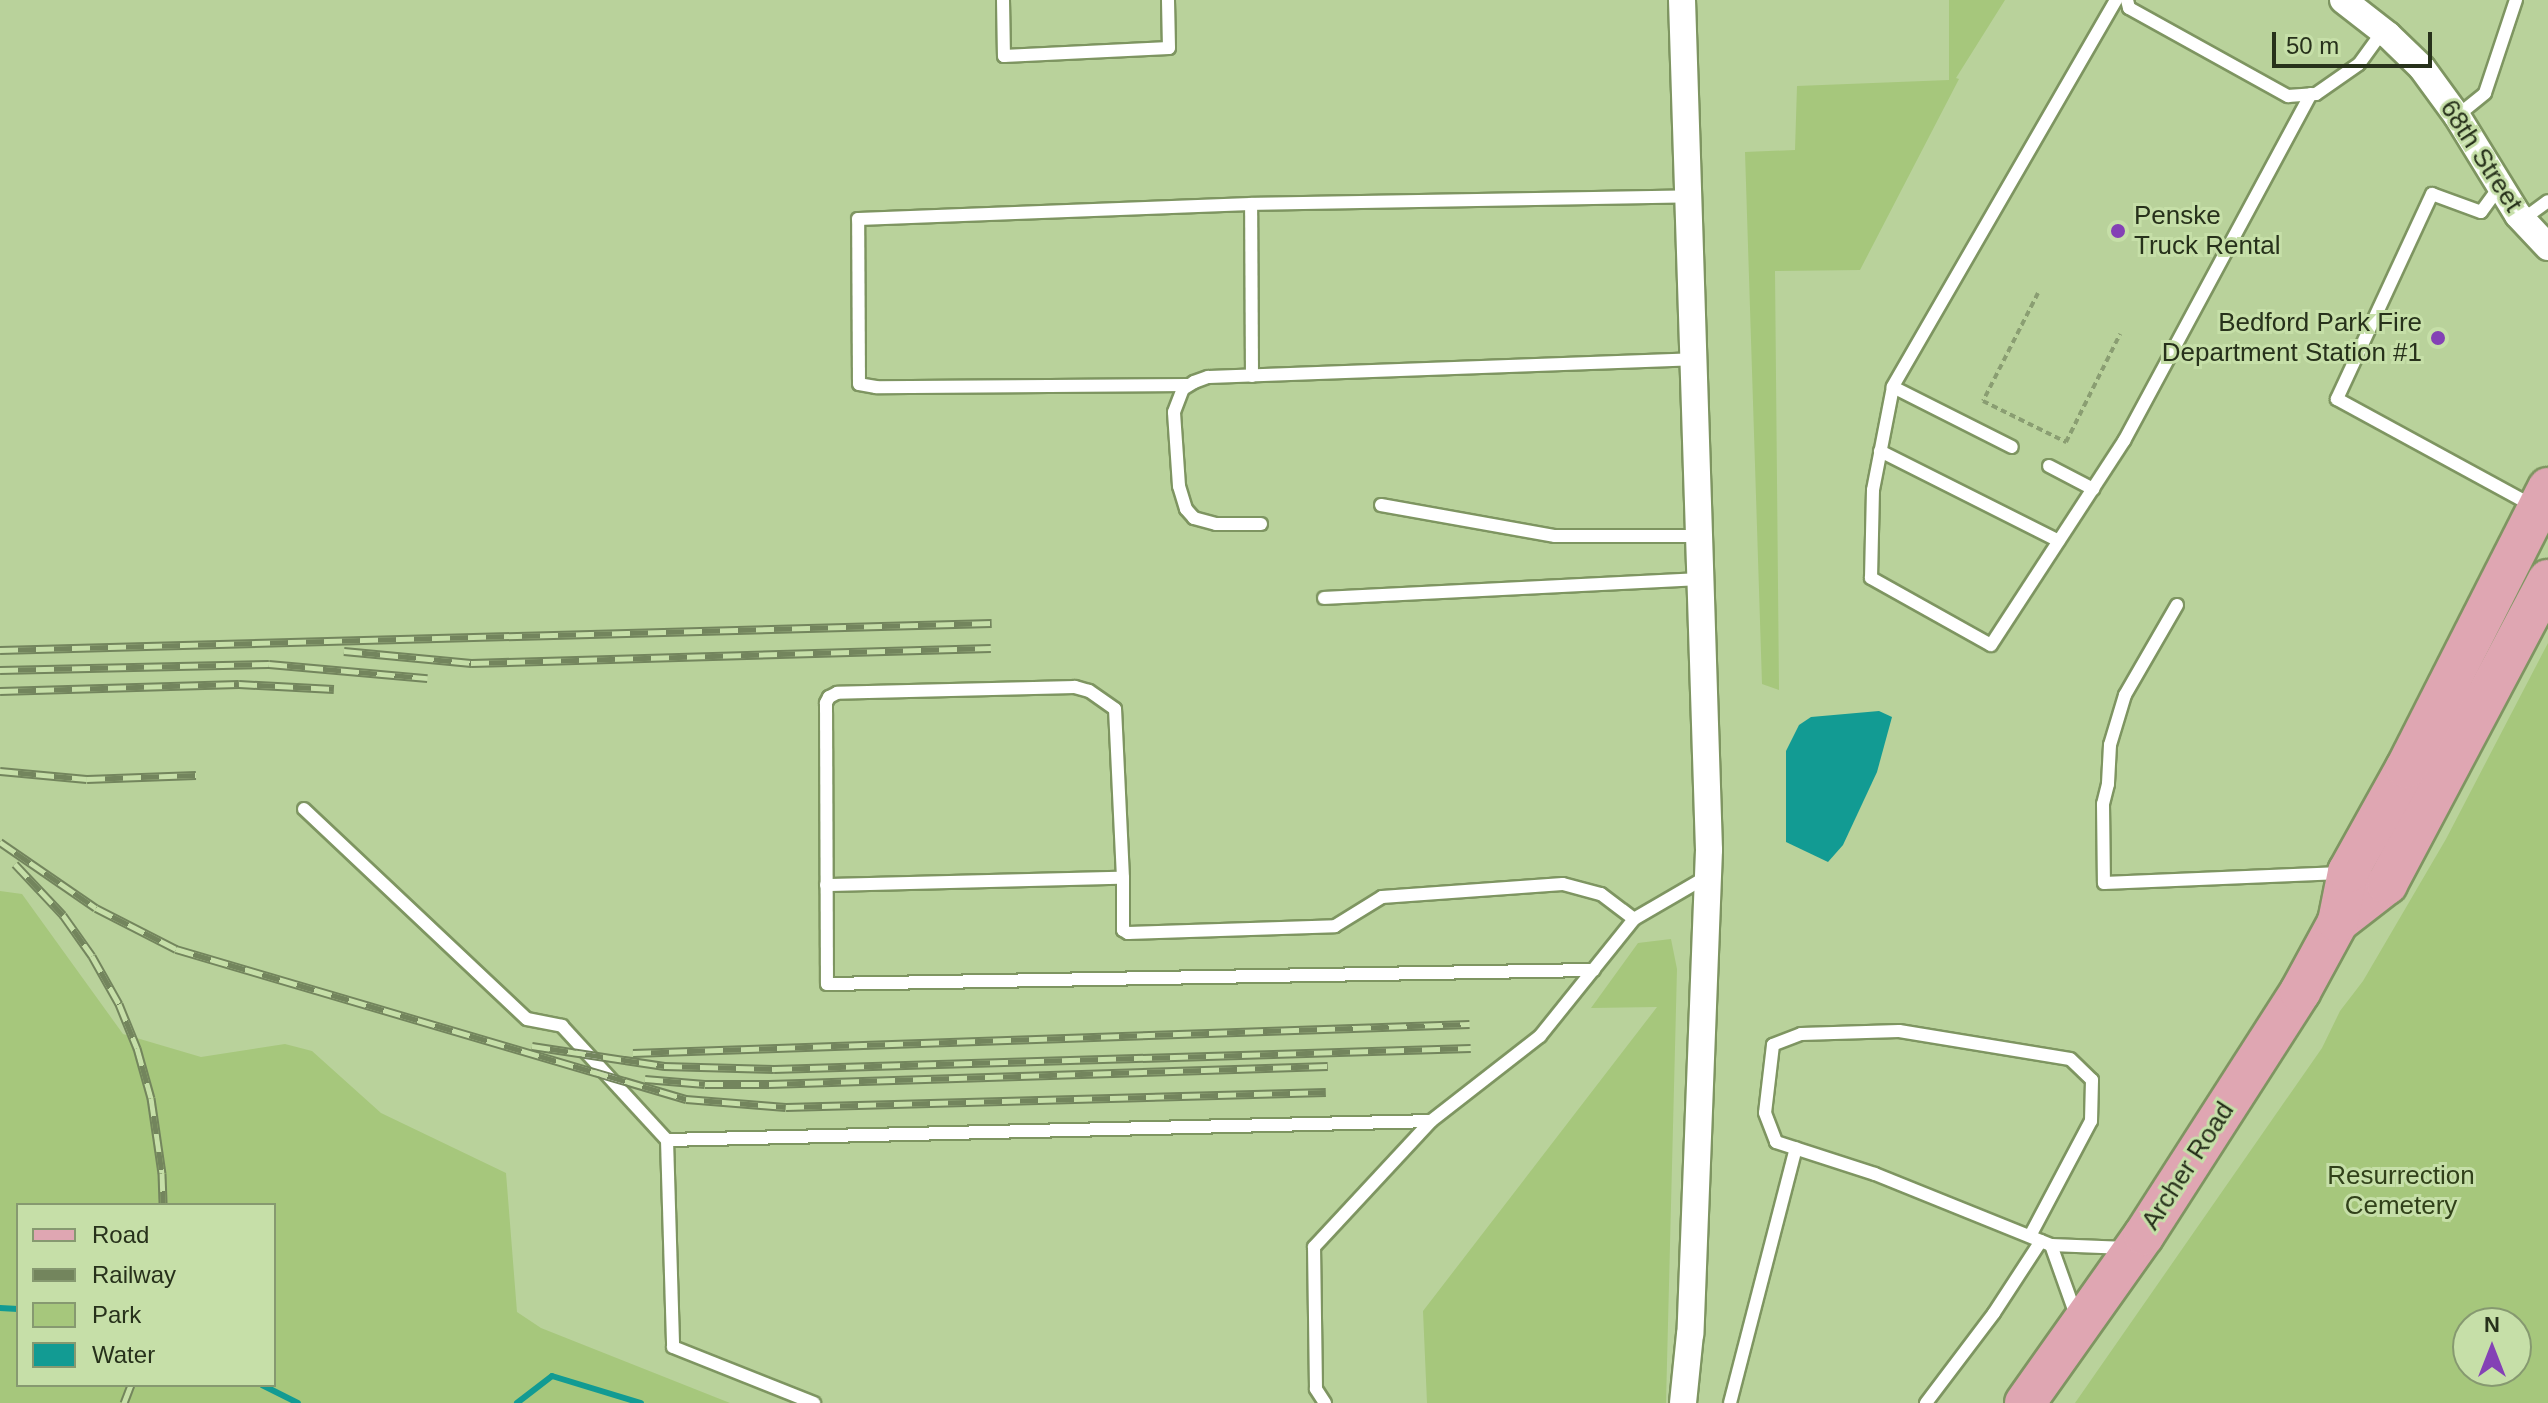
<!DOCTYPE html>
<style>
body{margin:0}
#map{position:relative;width:2548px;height:1403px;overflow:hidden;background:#b9d29b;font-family:Arial,sans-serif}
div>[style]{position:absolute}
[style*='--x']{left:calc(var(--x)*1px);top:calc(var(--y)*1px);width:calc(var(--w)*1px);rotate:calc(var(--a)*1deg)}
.green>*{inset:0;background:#a6c77c}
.water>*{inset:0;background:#129b93}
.stream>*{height:6px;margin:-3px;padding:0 3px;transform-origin:3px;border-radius:3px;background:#129b93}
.path>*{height:4px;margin-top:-2px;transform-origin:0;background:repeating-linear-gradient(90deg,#8a9e72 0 6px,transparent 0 10px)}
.roads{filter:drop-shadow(2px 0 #7e9561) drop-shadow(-2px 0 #7e9561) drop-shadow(0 2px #7e9561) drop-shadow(0 -2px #7e9561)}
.lane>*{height:12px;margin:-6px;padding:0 6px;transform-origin:6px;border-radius:6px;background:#fff}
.street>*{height:26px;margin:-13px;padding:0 13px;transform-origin:13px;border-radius:13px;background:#fff}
.primary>*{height:40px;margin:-20px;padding:0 20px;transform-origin:20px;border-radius:20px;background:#dfa6b2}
.rail>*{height:9px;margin-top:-4.5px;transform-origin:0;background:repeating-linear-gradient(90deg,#c6dfa8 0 18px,#73855d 0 36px);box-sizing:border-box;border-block:2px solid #73855d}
.dots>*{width:22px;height:22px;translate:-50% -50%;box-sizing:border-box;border:4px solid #c6dfa8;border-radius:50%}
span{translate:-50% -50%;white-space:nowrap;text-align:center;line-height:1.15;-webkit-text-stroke:6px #c6dfa8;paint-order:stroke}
.street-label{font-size:26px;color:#27311b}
.poi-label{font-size:26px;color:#27311b}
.left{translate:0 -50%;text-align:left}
.right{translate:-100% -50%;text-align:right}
.park-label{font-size:26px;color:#31411a}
.legend{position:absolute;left:16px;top:1203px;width:260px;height:184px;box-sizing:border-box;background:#c6dfa8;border:2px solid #869970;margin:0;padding:10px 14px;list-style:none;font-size:24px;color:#27311b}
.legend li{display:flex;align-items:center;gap:16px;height:40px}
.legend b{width:40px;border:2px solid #869970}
.north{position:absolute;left:2452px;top:1307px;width:80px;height:80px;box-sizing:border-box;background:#c6dfa8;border:2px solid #869970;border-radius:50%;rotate:0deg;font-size:22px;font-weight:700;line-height:32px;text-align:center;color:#27311b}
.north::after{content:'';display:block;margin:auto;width:28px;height:36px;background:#8441b5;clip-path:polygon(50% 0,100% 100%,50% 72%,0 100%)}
.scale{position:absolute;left:2272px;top:32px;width:160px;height:36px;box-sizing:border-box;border:4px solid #27311b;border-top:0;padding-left:10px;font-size:24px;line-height:28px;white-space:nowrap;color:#27311b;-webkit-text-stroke:6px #c6dfa8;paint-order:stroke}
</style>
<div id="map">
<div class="green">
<i style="clip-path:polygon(1949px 0,2005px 0,1956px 78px,1959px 79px,1860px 270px,1775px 271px,1779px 690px,1762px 684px,1745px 152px,1795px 150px,1797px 86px,1949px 80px)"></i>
<i style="clip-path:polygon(evenodd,2548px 643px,2548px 1403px,2075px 1403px,2322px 1048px,2340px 1011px,2363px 981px,2446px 839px,2548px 643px,2516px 1323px,2516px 1371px,2468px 1371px,2468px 1323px,2516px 1323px)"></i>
<i style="clip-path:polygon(evenodd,0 891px,22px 894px,123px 1034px,201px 1057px,285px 1044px,312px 1051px,381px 1113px,506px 1173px,517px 1312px,541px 1328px,730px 1403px,0 1403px,0 891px,18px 1205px,274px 1205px,274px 1385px,18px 1385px,18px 1205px)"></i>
<i style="clip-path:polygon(1671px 939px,1677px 969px,1666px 1403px,1427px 1403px,1423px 1311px,1657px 1007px,1591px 1008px,1638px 943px)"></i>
</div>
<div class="water">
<i style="clip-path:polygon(1879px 711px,1892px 717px,1877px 772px,1843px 845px,1828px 862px,1786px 842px,1786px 751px,1799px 725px,1811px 717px)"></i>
</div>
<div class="stream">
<i style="--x:0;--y:1308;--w:18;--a:3"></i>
<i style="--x:262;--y:1385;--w:40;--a:26.6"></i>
<i style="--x:517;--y:1403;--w:44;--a:-37.6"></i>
<i style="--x:552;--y:1376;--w:93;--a:16.9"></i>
</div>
<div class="path">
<i style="--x:2038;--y:293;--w:121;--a:117"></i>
<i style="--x:1983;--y:401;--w:93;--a:26.3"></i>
<i style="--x:2066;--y:442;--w:121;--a:-63.4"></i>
</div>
<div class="roads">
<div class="lane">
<i style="--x:1003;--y:0;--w:56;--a:89"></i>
<i style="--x:1004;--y:56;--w:165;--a:-2.8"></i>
<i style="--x:1169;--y:48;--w:48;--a:-91.2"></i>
<i style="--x:2116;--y:0;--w:447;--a:120"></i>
<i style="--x:1893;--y:387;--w:105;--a:101"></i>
<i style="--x:1873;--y:490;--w:88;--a:91.3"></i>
<i style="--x:1871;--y:578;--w:137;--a:29.2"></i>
<i style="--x:1991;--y:645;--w:244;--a:-56.9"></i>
<i style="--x:2124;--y:441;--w:394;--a:-61.7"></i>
<i style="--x:2127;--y:0;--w:8;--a:76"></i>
<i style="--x:2129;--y:8;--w:182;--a:29"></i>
<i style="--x:2288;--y:96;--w:28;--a:-4"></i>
<i style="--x:2316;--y:94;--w:52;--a:-34.9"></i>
<i style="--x:2359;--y:64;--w:41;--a:-54"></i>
<i style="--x:2457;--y:116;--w:36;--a:-39"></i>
<i style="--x:2485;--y:93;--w:98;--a:-71.6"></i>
<i style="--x:2500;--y:186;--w:32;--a:126"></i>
<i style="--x:2481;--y:212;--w:52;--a:-159.8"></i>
<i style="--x:2432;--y:194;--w:226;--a:114.9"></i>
<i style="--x:2337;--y:399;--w:223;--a:28.6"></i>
<i style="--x:2522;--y:220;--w:32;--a:-36"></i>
<i style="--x:1252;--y:376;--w:172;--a:-90.3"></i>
<i style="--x:1251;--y:204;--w:438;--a:-1"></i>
<i style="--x:1188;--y:385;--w:312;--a:179.6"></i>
<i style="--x:876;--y:387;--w:17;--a:-170"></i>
<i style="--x:859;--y:384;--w:165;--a:-90.3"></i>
<i style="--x:858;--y:219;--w:393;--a:-2.2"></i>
<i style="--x:1893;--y:387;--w:133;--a:26.8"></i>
<i style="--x:1880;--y:451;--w:200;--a:26.7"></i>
<i style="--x:2049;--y:466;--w:50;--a:27.6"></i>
<i style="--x:1381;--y:505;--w:177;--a:10.1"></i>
<i style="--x:1555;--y:536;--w:144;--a:0"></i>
<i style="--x:1261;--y:524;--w:45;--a:180"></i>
<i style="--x:1216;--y:524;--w:23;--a:-165"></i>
<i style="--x:1194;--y:518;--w:12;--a:-132"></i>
<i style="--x:1186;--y:509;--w:24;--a:-107"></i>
<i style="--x:1179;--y:486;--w:74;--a:-93.9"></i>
<i style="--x:1174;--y:412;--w:25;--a:-69"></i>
<i style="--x:1183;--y:389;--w:13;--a:-32"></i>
<i style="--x:1194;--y:382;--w:15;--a:-20"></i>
<i style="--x:1208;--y:377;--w:486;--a:-2.1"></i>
<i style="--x:1324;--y:598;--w:376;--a:-2.9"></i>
<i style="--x:2177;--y:605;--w:104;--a:120"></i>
<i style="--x:2125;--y:695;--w:52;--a:106.7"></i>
<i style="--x:2110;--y:745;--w:39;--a:93"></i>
<i style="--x:2108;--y:784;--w:21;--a:104"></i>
<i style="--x:2103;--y:804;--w:79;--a:89.3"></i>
<i style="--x:2104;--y:883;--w:237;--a:-2.4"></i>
<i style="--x:304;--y:809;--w:306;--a:43.3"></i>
<i style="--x:527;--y:1019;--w:36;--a:11"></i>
<i style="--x:562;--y:1026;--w:155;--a:47.4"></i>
<i style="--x:667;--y:1140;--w:207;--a:88.3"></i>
<i style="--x:673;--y:1347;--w:152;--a:21.7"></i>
<i style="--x:1123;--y:878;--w:52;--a:90"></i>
<i style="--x:1123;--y:930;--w:6;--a:31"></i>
<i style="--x:1128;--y:933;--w:207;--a:-1.9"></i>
<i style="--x:1335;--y:926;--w:55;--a:-31.7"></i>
<i style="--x:1382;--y:897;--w:181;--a:-4.1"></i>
<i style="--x:1563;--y:884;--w:39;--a:15"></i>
<i style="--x:1601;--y:894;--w:41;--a:37.1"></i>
<i style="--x:826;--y:885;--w:297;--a:-1.4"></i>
<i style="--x:1123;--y:878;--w:169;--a:-92.7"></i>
<i style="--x:1115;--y:709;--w:32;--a:-145"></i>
<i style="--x:1089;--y:691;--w:15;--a:-164"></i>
<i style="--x:1075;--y:687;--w:238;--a:178.6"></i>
<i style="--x:837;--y:693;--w:9;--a:153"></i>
<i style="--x:829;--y:697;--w:7;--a:117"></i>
<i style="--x:826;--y:703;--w:281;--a:89.8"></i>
<i style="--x:827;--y:984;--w:767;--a:-1.05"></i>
<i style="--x:667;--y:1140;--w:764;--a:-1.42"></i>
<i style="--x:2030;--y:1236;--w:130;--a:-62.1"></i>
<i style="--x:2091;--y:1121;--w:41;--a:-88.6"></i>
<i style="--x:2092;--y:1080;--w:30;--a:-136"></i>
<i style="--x:2070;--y:1059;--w:173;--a:-170.7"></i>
<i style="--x:1899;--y:1031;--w:98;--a:178.2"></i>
<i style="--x:1801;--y:1034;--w:30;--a:159"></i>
<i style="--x:1773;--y:1045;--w:68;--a:96.7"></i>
<i style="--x:1765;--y:1113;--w:31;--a:69"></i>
<i style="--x:1776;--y:1142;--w:104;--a:17.9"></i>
<i style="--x:1875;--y:1174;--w:190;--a:22"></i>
<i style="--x:2077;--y:1318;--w:77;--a:-109.6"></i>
<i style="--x:2051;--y:1245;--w:76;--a:2.3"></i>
<i style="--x:1325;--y:1403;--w:17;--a:-123"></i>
<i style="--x:1316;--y:1389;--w:142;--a:-90.8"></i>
<i style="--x:1314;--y:1247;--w:172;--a:-47.1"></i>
<i style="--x:1431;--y:1121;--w:138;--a:-37.9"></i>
<i style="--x:1540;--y:1036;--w:150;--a:-51.2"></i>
<i style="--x:1634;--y:919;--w:86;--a:-30.2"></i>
<i style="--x:1730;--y:1403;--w:263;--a:-75.5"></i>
<i style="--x:1926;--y:1403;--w:113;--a:-52.9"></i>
<i style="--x:1994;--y:1313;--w:86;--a:-56.9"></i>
</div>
<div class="street">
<i style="--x:1682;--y:0;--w:850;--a:88.18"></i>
<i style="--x:1709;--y:850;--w:484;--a:92.2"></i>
<i style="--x:1690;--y:1334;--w:69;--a:95.8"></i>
<i style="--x:2343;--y:0;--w:57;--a:37.9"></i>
<i style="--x:2388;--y:35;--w:47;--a:44.1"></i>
<i style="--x:2422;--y:68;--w:59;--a:53.9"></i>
<i style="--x:2457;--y:116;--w:116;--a:58.4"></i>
<i style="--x:2518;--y:215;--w:44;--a:46.8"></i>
</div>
<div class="primary">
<i style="--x:2338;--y:922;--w:62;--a:-37.8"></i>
<i style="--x:2387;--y:884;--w:344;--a:-62.1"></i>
<i style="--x:2025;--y:1403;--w:206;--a:-54.7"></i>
<i style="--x:2144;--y:1235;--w:289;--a:-57.3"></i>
<i style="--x:2300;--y:992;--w:80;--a:-61.5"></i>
<i style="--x:2338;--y:922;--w:51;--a:-78.7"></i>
<i style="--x:2348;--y:872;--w:119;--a:-60.9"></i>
<i style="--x:2406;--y:768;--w:314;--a:-63.1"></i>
</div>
</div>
<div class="rail">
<i style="--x:0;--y:650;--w:992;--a:-1.56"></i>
<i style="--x:344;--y:651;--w:128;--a:5.4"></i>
<i style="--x:471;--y:663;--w:520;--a:-1.65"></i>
<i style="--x:0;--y:670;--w:269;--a:-1.3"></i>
<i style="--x:269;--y:664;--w:159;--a:5.1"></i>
<i style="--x:0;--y:691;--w:239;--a:-1.7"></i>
<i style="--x:239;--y:684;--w:95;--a:3"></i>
<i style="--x:0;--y:771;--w:87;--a:5.3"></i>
<i style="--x:87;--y:779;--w:109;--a:-2.1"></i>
<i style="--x:0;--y:842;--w:116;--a:34.5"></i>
<i style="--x:96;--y:908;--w:90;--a:27.1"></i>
<i style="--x:176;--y:949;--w:532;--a:16.39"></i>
<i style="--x:686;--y:1099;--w:100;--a:4.6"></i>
<i style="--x:786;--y:1107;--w:540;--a:-1.59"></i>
<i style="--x:15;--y:864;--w:70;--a:46.7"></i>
<i style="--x:63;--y:915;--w:50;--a:54.7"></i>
<i style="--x:92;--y:956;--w:55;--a:60.6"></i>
<i style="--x:119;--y:1004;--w:48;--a:67.8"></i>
<i style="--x:137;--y:1048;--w:52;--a:74.4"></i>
<i style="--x:151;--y:1098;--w:76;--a:81.7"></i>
<i style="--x:162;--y:1173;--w:32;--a:88"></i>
<i style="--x:532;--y:1046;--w:134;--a:8.6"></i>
<i style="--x:664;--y:1066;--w:110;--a:1.6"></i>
<i style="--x:774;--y:1069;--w:697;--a:-1.73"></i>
<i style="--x:633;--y:1053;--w:837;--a:-1.99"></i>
<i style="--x:645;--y:1079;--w:60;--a:4.8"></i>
<i style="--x:705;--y:1084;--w:64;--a:0"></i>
<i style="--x:769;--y:1084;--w:559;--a:-1.84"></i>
<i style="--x:124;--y:1403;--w:19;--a:-69"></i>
</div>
<div class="dots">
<i style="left:2118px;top:231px;background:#8441b5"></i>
<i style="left:2438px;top:338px;background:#8441b5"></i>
</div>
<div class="street-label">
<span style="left:2481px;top:156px;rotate:57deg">68th Street</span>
<span style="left:2188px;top:1166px;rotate:-57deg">Archer Road</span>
</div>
<div class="poi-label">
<span class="left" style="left:2134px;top:231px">Penske<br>Truck Rental</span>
<span class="right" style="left:2422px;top:338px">Bedford Park Fire<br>Department Station #1</span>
</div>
<div class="park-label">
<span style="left:2401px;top:1191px">Resurrection<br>Cemetery</span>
</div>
<ul class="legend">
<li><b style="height:10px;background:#dfa6b2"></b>Road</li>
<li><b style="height:10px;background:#73855d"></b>Railway</li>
<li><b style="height:22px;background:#a6c77c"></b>Park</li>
<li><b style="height:22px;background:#129b93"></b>Water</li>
</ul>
<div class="north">N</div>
<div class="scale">50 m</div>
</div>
